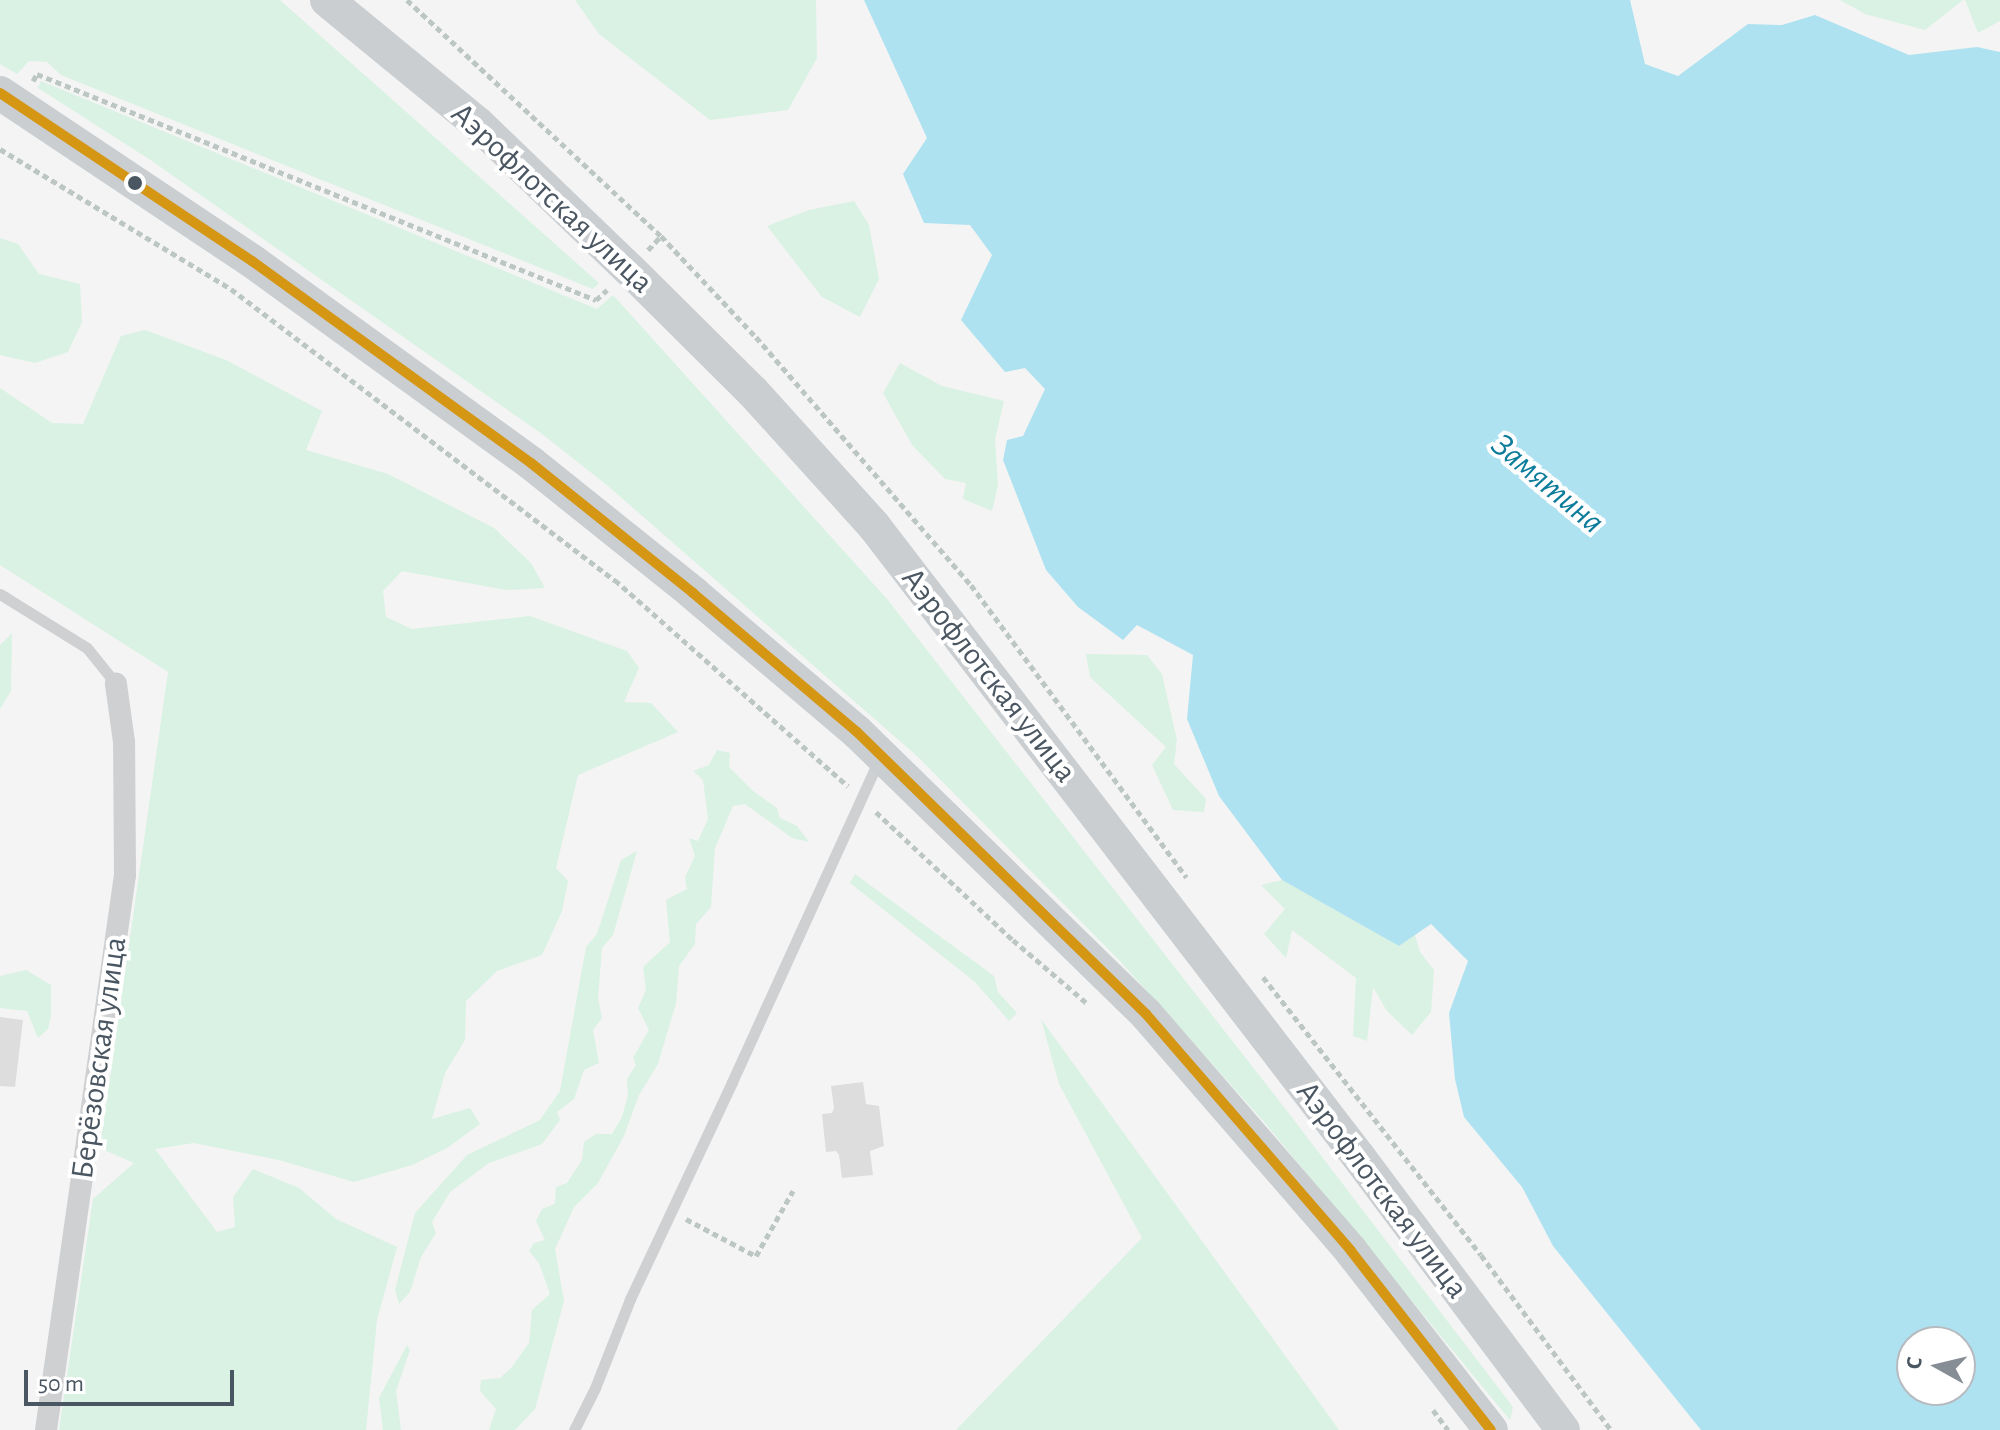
<!DOCTYPE html>
<meta charset="utf-8">
<style>
body{margin:0}
#map{position:relative;width:2000px;height:1430px;overflow:hidden;background:#f4f4f4;font-family:"Alegreya Sans",sans-serif}
div>[style]{position:absolute}
[style*='--x']{left:calc(var(--x)*1px);top:calc(var(--y)*1px);width:calc(var(--w)*1px);rotate:calc(var(--a)*1deg)}
.green>*{inset:0;background:#d9f2e3}
.water>*{inset:0;background:#aee2f0}
.building>*{inset:0;background:#ddddde}
.path>*{height:5px;margin-top:-2.5px;transform-origin:0;background:repeating-linear-gradient(90deg,#bcc7c4 0 6px,transparent 0 10px)}
.lane>*{height:11px;margin:-5.5px;padding:0 5.5px;transform-origin:5.5px;border-radius:5.5px;background:#ced0d2}
.street>*{height:22px;margin:-11px;padding:0 11px;transform-origin:11px;border-radius:11px;background:#ced0d2}
.primary>*{height:34px;margin:-17px;padding:0 17px;transform-origin:17px;border-radius:17px;background:#caced1}
.bus-1>*{height:10px;margin:-5px;padding:0 5px;transform-origin:5px;border-radius:5px;background:#d49613}
.dots>*{width:22px;height:22px;translate:-50% -50%;box-sizing:border-box;border:4px solid #fff;border-radius:50%}
span{translate:-50% -50%;white-space:nowrap;text-align:center;line-height:1.15;-webkit-text-stroke:8px #fff;paint-order:stroke}
.street-label{font-size:32px;color:#4a5661}
.water-label{font-size:34px;color:#0c7c9b;font-style:italic}
.north{position:absolute;left:1896px;top:1326px;width:80px;height:80px;box-sizing:border-box;background:#fff;border:2px solid #b7bbc0;border-radius:50%;rotate:278deg;font-size:22px;font-weight:700;line-height:32px;text-align:center;color:#4a5661}
.north::after{content:'';display:block;margin:auto;width:28px;height:36px;background:#868d94;clip-path:polygon(50% 0,100% 100%,50% 72%,0 100%)}
.scale{position:absolute;left:24px;top:1370px;width:210px;height:36px;box-sizing:border-box;border:4px solid #4a5661;border-top:0;padding-left:10px;font-size:24px;line-height:28px;white-space:nowrap;color:#4a5661;-webkit-text-stroke:6px #fff;paint-order:stroke}
</style>
<div id="map">
<div class="green">
<i style="clip-path:polygon(0 0,280px 0,599px 283px,593px 289px,61px 75px,47px 62px,29px 61px,17px 74px,0 64px)"></i>
<i style="clip-path:polygon(575px 0,816px 0,817px 58px,788px 110px,710px 120px,599px 34px)"></i>
<i style="clip-path:polygon(1840px 0,1963px 0,1925px 30px,1865px 14px)"></i>
<i style="clip-path:polygon(1965px 0,2000px 0,2000px 21px,1978px 33px)"></i>
<i style="clip-path:polygon(41px 81px,597px 309px,613px 295px,887px 599px,1287px 1111px,1513px 1407px,1510px 1420px,1265px 1123px,1119px 960px,917px 756px,608px 486px,542px 434px,149px 159px,38px 88px)"></i>
<i style="clip-path:polygon(854px 201px,869px 225px,879px 279px,860px 317px,822px 297px,767px 226px,809px 210px)"></i>
<i style="clip-path:polygon(0 238px,18px 244px,39px 274px,80px 284px,82px 322px,68px 352px,35px 363px,0 355px)"></i>
<i style="clip-path:polygon(145px 330px,226px 360px,322px 411px,306px 450px,388px 474px,494px 528px,531px 563px,545px 588px,506px 590px,402px 571px,383px 591px,386px 617px,412px 629px,530px 616px,627px 651px,639px 668px,624px 702px,651px 703px,678px 732px,578px 775px,556px 868px,568px 881px,562px 911px,542px 955px,497px 971px,466px 1001px,465px 1040px,445px 1073px,432px 1119px,470px 1108px,480px 1124px,447px 1148px,412px 1165px,354px 1182px,279px 1160px,194px 1143px,155px 1149px,217px 1232px,235px 1227px,233px 1197px,253px 1169px,299px 1188px,336px 1219px,397px 1247px,377px 1320px,366px 1430px,59px 1430px,93px 1199px,134px 1163px,100px 1148px,168px 672px,0 565px,0 388px,52px 423px,83px 424px,121px 336px)"></i>
<i style="clip-path:polygon(900px 363px,942px 386px,1004px 401px,995px 439px,998px 485px,992px 511px,963px 499px,966px 483px,945px 479px,912px 445px,883px 393px)"></i>
<i style="clip-path:polygon(12px 633px,11px 691px,0 709px,0 645px)"></i>
<i style="clip-path:polygon(1086px 654px,1147px 655px,1162px 674px,1177px 740px,1174px 764px,1206px 799px,1204px 812px,1173px 810px,1152px 765px,1166px 747px,1090px 677px)"></i>
<i style="clip-path:polygon(717px 750px,730px 753px,729px 767px,753px 791px,777px 808px,780px 818px,797px 826px,809px 842px,792px 838px,745px 804px,733px 806px,715px 848px,711px 907px,696px 924px,695px 944px,679px 966px,676px 1003px,658px 1064px,639px 1095px,624px 1136px,598px 1183px,574px 1207px,555px 1249px,564px 1301px,535px 1409px,515px 1430px,489px 1430px,496px 1409px,480px 1391px,481px 1380px,500px 1378px,512px 1367px,529px 1343px,532px 1310px,550px 1294px,539px 1263px,529px 1251px,534px 1243px,545px 1240px,536px 1221px,542px 1209px,555px 1204px,556px 1187px,567px 1183px,582px 1160px,584px 1142px,596px 1134px,612px 1134px,622px 1117px,628px 1095px,627px 1079px,636px 1065px,633px 1058px,649px 1030px,638px 1008px,646px 990px,643px 967px,670px 942px,666px 900px,687px 889px,685px 877px,695px 856px,689px 838px,698px 841px,708px 819px,703px 780px,693px 771px,709px 765px)"></i>
<i style="clip-path:polygon(637px 851px,613px 935px,602px 948px,598px 998px,602px 1018px,593px 1030px,599px 1063px,584px 1070px,574px 1099px,557px 1112px,560px 1120px,542px 1144px,489px 1163px,450px 1192px,432px 1222px,436px 1233px,421px 1257px,410px 1292px,399px 1304px,395px 1290px,415px 1213px,467px 1155px,540px 1120px,560px 1091px,586px 947px,597px 934px,621px 860px)"></i>
<i style="clip-path:polygon(855px 874px,994px 976px,998px 992px,1017px 1013px,1009px 1021px,975px 982px,850px 883px)"></i>
<i style="clip-path:polygon(1282px 880px,1399px 946px,1415px 935px,1420px 952px,1434px 970px,1431px 1012px,1412px 1035px,1387px 1011px,1373px 987px,1367px 1041px,1353px 1036px,1356px 978px,1292px 930px,1286px 958px,1264px 934px,1285px 909px,1261px 885px)"></i>
<i style="clip-path:polygon(26px 970px,51px 985px,51px 1016px,48px 1029px,38px 1038px,27px 1011px,0 1008px,0 976px)"></i>
<i style="clip-path:polygon(1041px 1019px,1339px 1430px,956px 1430px,1142px 1238px,1059px 1084px)"></i>
<i style="clip-path:polygon(407px 1345px,410px 1350px,396px 1391px,401px 1430px,383px 1430px,379px 1398px)"></i>
</div>
<div class="water">
<i style="clip-path:polygon(evenodd,864px 0,1630px 0,1645px 64px,1678px 76px,1748px 24px,1782px 25px,1815px 15px,1909px 55px,1977px 47px,2000px 52px,2000px 1430px,1701px 1430px,1553px 1246px,1522px 1187px,1464px 1117px,1455px 1079px,1449px 1013px,1468px 961px,1431px 924px,1399px 946px,1282px 880px,1219px 796px,1187px 719px,1193px 655px,1137px 625px,1123px 640px,1078px 607px,1046px 570px,1003px 460px,1007px 440px,1023px 436px,1045px 389px,1025px 368px,1005px 372px,961px 320px,992px 255px,970px 225px,924px 223px,903px 174px,927px 138px,864px 0,1912px 1342px,1960px 1342px,1960px 1390px,1912px 1390px,1912px 1342px)"></i>
</div>
<div class="building">
<i style="clip-path:polygon(0 1017px,23px 1020px,15px 1087px,0 1086px)"></i>
<i style="clip-path:polygon(863px 1082px,866px 1104px,879px 1106px,884px 1146px,870px 1151px,873px 1175px,842px 1178px,839px 1155px,836px 1151px,826px 1152px,822px 1114px,832px 1113px,834px 1108px,831px 1086px)"></i>
</div>
<div class="path">
<i style="--x:407;--y:0;--w:347;--a:42.9"></i>
<i style="--x:661;--y:236;--w:139;--a:46.8"></i>
<i style="--x:756;--y:337;--w:328;--a:49.1"></i>
<i style="--x:971;--y:585;--w:363;--a:53.6"></i>
<i style="--x:33;--y:81;--w:8;--a:-60"></i>
<i style="--x:37;--y:74;--w:603;--a:22.01"></i>
<i style="--x:596;--y:300;--w:15;--a:-42"></i>
<i style="--x:0;--y:149;--w:270;--a:31.2"></i>
<i style="--x:231;--y:289;--w:482;--a:37.2"></i>
<i style="--x:615;--y:580;--w:311;--a:41.5"></i>
<i style="--x:648;--y:250;--w:19;--a:-47"></i>
<i style="--x:876;--y:812;--w:187;--a:43.1"></i>
<i style="--x:1013;--y:940;--w:99;--a:40.5"></i>
<i style="--x:1263;--y:977;--w:353;--a:51.9"></i>
<i style="--x:1481;--y:1255;--w:218;--a:53.4"></i>
<i style="--x:686;--y:1219;--w:79;--a:27.9"></i>
<i style="--x:756;--y:1256;--w:75;--a:-60.4"></i>
<i style="--x:1433;--y:1410;--w:25;--a:53"></i>
</div>
<div class="lane">
<i style="--x:0;--y:594;--w:102;--a:31.8"></i>
<i style="--x:87;--y:648;--w:46;--a:51.1"></i>
<i style="--x:574;--y:1430;--w:47;--a:-63.4"></i>
<i style="--x:595;--y:1388;--w:96;--a:-68.5"></i>
<i style="--x:630;--y:1299;--w:240;--a:-64.8"></i>
<i style="--x:732;--y:1082;--w:353;--a:-65.5"></i>
</div>
<div class="street">
<i style="--x:46;--y:1430;--w:561;--a:-81.9"></i>
<i style="--x:125;--y:875;--w:133;--a:-90.4"></i>
<i style="--x:124;--y:742;--w:59;--a:-97.9"></i>
</div>
<div class="primary">
<i style="--x:327;--y:0;--w:194;--a:39.4"></i>
<i style="--x:477;--y:123;--w:212;--a:43.9"></i>
<i style="--x:630;--y:270;--w:173;--a:44.8"></i>
<i style="--x:753;--y:392;--w:181;--a:47.9"></i>
<i style="--x:874;--y:526;--w:794;--a:52.47"></i>
<i style="--x:1358;--y:1156;--w:342;--a:53.2"></i>
<i style="--x:0;--y:93;--w:303;--a:33.7"></i>
<i style="--x:252;--y:261;--w:344;--a:35.9"></i>
<i style="--x:531;--y:463;--w:208;--a:38.7"></i>
<i style="--x:693;--y:593;--w:215;--a:40.3"></i>
<i style="--x:857;--y:732;--w:404;--a:44.3"></i>
<i style="--x:1146;--y:1014;--w:313;--a:49.1"></i>
<i style="--x:1351;--y:1251;--w:227;--a:52"></i>
</div>
<div class="bus-1">
<i style="--x:0;--y:93;--w:303;--a:33.7"></i>
<i style="--x:252;--y:261;--w:344;--a:35.9"></i>
<i style="--x:531;--y:463;--w:208;--a:38.7"></i>
<i style="--x:693;--y:593;--w:215;--a:40.3"></i>
<i style="--x:857;--y:732;--w:404;--a:44.3"></i>
<i style="--x:1146;--y:1014;--w:313;--a:49.1"></i>
<i style="--x:1351;--y:1251;--w:227;--a:52"></i>
</div>
<div class="dots">
<i style="left:135px;top:183px;background:#4a5661"></i>
</div>
<div class="street-label">
<span style="left:552px;top:198px;rotate:43deg">Аэрофлотская улица</span>
<span style="left:989px;top:675px;rotate:52deg">Аэрофлотская улица</span>
<span style="left:99px;top:1058px;rotate:-82deg">Берёзовская улица</span>
<span style="left:1382px;top:1190px;rotate:53deg">Аэрофлотская улица</span>
</div>
<div class="water-label">
<span style="left:1547px;top:484px;rotate:40deg">Замятина</span>
</div>
<div class="north">С</div>
<div class="scale">50 m</div>
</div>
